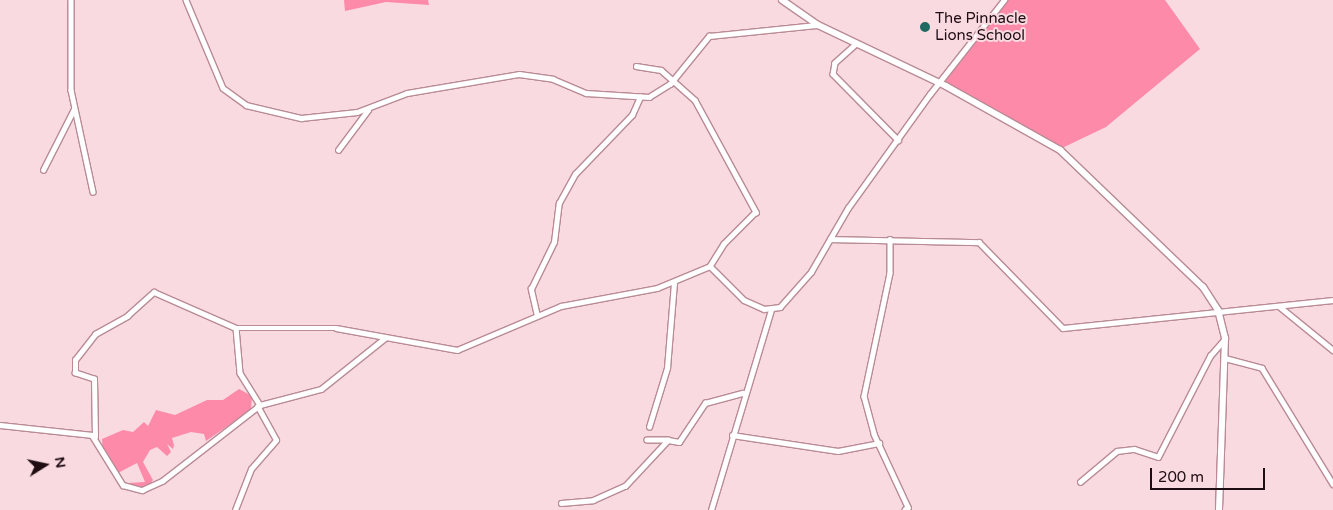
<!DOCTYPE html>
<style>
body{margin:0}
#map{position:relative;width:1333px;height:510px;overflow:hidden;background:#f9dae1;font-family:"Varela Round",sans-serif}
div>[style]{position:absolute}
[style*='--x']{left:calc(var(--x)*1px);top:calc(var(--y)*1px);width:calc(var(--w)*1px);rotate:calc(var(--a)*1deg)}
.forest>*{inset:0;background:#fe8aaa}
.roads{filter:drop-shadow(1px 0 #b98b95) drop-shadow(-1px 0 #b98b95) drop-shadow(0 1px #b98b95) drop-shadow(0 -1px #b98b95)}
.minor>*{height:4.5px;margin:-2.25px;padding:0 2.25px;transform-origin:2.25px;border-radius:2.25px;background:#fff}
.secondary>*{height:6px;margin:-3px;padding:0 3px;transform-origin:3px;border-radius:3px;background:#fff}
.dots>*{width:14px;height:14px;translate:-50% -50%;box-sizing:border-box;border:2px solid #f9dae1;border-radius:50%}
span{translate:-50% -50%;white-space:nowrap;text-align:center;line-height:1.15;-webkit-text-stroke:4px #f9dae1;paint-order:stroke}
.poi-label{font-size:15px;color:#1e0d12}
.left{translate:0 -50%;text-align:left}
.north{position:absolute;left:20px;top:440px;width:50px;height:50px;-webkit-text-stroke:4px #f9dae1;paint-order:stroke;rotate:80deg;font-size:14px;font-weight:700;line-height:20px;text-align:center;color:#1e0d12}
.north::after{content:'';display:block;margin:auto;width:18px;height:22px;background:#1e0d12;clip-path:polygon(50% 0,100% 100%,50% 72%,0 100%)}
.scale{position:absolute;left:1150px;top:468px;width:115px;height:22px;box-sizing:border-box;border:2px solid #1e0d12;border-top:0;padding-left:6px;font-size:15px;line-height:18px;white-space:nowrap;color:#1e0d12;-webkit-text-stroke:4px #f9dae1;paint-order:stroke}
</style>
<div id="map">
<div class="forest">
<i style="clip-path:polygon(344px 0,428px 0,429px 5px,386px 2px,345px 11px)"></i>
<i style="clip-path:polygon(1005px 0,1165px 0,1200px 49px,1106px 127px,1060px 149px,941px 84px)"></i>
<i style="clip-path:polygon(239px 389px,252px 396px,251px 410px,206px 441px,204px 434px,191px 432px,172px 438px,174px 445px,173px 449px,167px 444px,171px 452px,167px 456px,157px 447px,150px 450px,143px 462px,153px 480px,149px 486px,140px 488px,128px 483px,145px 482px,137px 463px,118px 473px,103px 453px,102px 439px,123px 430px,133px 432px,144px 422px,148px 426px,156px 410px,175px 415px,207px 400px,223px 400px)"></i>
</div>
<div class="roads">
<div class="minor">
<i style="--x:71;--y:0;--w:90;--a:90"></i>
<i style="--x:71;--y:90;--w:104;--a:77.8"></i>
<i style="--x:186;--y:0;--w:95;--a:67.2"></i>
<i style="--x:223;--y:88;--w:29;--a:36"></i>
<i style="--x:246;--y:105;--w:57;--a:13.3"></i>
<i style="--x:301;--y:118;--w:56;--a:-6.1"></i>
<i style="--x:357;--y:112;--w:53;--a:-20.8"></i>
<i style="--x:407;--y:93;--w:114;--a:-9.6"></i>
<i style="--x:519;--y:74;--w:34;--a:8"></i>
<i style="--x:553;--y:79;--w:36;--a:23"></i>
<i style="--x:586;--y:93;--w:63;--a:3.6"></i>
<i style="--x:649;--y:97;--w:25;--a:-32"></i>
<i style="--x:670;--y:84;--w:62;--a:-50.9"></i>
<i style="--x:709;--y:36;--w:110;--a:-5.8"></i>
<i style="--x:855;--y:45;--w:27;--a:138"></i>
<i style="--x:835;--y:63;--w:11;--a:100"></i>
<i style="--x:833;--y:74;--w:93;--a:45.4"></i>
<i style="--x:636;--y:66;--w:25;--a:9"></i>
<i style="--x:661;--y:70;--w:45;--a:41.4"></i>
<i style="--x:695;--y:100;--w:128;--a:61.4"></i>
<i style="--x:756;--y:212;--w:45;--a:135"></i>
<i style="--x:724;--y:244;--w:26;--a:122"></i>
<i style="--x:338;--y:150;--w:50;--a:-53.1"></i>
<i style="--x:43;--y:170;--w:68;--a:-63.1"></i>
<i style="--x:830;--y:239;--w:149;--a:1.2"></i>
<i style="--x:979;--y:242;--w:120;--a:45.7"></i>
<i style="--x:1063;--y:328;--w:271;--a:-5.9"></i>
<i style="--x:890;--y:239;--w:34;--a:90"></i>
<i style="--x:890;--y:273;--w:126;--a:101.9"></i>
<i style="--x:864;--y:396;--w:39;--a:75"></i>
<i style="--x:874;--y:434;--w:81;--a:65"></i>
<i style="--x:908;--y:507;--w:4;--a:135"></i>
<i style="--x:1279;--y:306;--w:70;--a:39.2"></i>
<i style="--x:537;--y:316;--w:28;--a:-103"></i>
<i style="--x:531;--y:289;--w:52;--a:-63.9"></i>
<i style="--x:554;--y:242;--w:39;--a:-83"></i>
<i style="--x:559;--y:203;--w:33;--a:-61"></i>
<i style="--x:575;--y:174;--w:82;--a:-46"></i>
<i style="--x:632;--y:115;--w:20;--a:-66"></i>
<i style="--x:236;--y:328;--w:45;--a:84.9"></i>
<i style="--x:240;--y:373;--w:38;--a:58"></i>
<i style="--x:1225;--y:358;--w:38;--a:15"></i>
<i style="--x:1262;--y:368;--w:136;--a:58.5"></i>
<i style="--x:0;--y:425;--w:93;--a:6.2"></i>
<i style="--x:92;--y:435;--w:59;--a:58.2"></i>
<i style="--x:123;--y:485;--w:20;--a:15"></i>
<i style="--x:142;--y:490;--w:22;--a:-24"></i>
<i style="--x:162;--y:481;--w:124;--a:-37.8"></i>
<i style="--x:260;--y:405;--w:63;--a:-14.7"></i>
<i style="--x:321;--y:389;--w:82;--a:-38.6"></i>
<i style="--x:649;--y:427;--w:62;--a:-73"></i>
<i style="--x:667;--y:368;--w:86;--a:-85.3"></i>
<i style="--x:732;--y:435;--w:107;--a:8.6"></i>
<i style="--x:838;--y:451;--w:42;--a:-11"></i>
<i style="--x:95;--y:437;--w:58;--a:-91"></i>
<i style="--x:94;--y:379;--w:20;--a:-162"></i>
<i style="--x:75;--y:373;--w:13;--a:-90"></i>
<i style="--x:75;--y:360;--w:33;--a:-52"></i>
<i style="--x:95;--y:334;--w:37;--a:-29"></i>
<i style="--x:127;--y:316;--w:36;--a:-42"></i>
<i style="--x:154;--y:292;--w:90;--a:23.7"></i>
<i style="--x:236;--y:328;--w:100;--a:0"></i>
<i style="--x:336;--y:328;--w:123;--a:10.3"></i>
<i style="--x:457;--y:350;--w:113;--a:-22.9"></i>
<i style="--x:561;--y:306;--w:98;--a:-10.6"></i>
<i style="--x:657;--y:288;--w:57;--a:-22.5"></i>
<i style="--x:710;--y:266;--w:48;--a:45"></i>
<i style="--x:744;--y:300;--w:22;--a:24"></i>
<i style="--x:764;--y:309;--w:16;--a:-7"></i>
<i style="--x:780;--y:307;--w:47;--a:-48.5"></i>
<i style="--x:811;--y:272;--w:74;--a:-60"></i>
<i style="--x:848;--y:208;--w:140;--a:-54.3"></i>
<i style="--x:930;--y:94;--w:120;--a:-51.8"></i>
<i style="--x:668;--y:440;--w:11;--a:10"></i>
<i style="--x:679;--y:442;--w:47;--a:-56.3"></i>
<i style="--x:705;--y:403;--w:39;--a:-15"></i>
<i style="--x:1080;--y:482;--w:48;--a:-40"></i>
<i style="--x:1117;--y:451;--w:17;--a:-7"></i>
<i style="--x:1134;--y:449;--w:25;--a:18"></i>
<i style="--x:1158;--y:457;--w:114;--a:-62.8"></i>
<i style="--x:1210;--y:356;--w:23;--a:-49"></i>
<i style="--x:561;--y:503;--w:32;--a:-5"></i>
<i style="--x:593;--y:500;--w:35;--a:-24"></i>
<i style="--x:625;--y:486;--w:63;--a:-46.9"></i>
<i style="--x:668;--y:440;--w:21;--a:180"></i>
<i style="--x:235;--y:510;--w:44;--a:-68.7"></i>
<i style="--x:251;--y:469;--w:38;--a:-49"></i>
<i style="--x:276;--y:440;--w:38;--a:-119"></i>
<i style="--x:711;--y:510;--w:209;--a:-73.3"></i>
</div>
<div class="secondary">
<i style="--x:782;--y:0;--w:44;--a:34.8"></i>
<i style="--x:818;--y:25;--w:142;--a:25.5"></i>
<i style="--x:946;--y:86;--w:131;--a:29.3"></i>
<i style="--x:1060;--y:150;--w:198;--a:43.8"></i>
<i style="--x:1203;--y:287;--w:27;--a:57"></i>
<i style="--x:1218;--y:310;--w:29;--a:76"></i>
<i style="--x:1225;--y:338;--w:172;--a:92"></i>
</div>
</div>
<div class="dots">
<i style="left:925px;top:27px;background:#206960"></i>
</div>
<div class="poi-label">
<span class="left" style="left:935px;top:27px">The Pinnacle<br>Lions School</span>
</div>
<div class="north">N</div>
<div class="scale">200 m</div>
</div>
